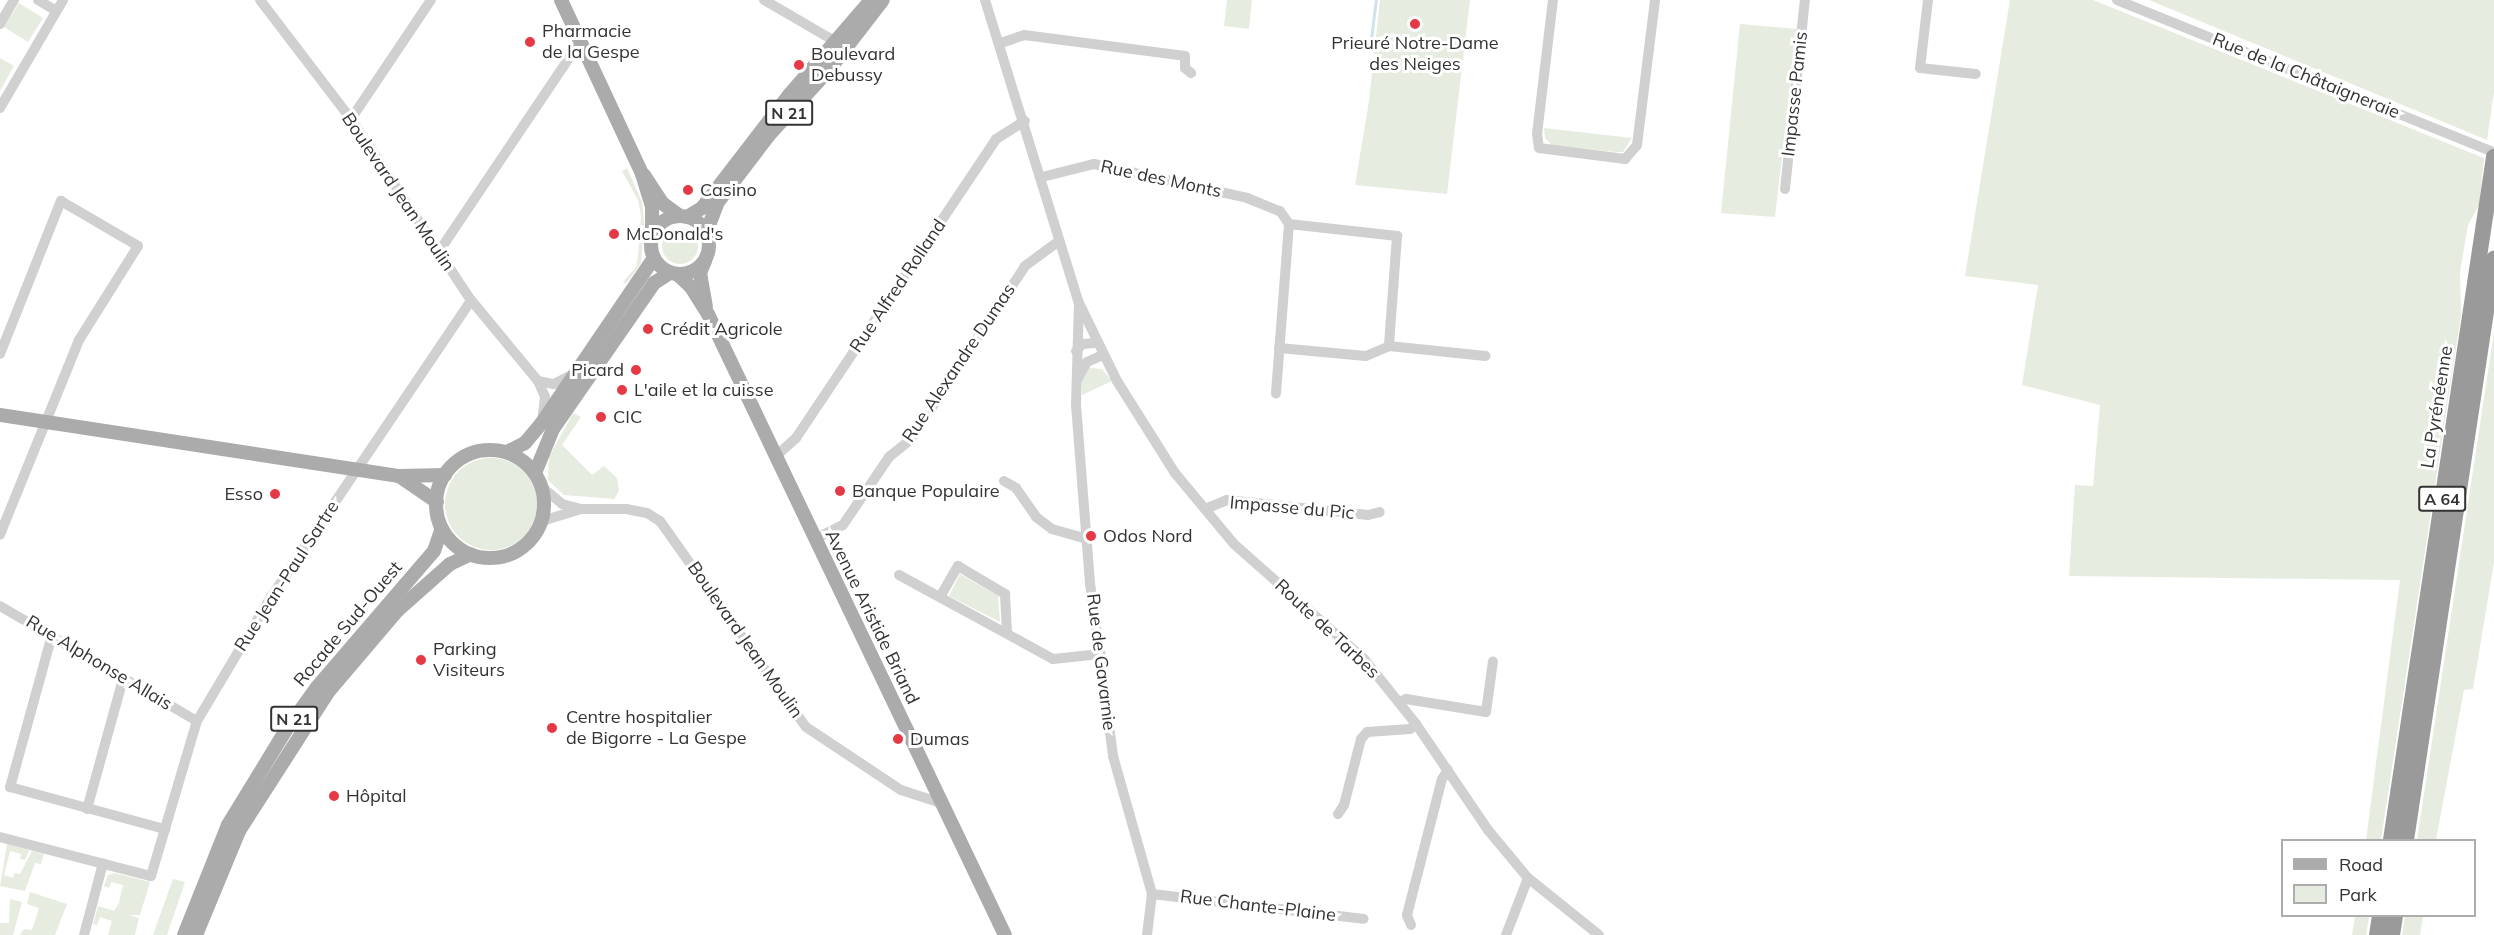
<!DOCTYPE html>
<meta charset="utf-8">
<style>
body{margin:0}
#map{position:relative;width:2494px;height:935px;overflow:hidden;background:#fff;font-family:Mulish,sans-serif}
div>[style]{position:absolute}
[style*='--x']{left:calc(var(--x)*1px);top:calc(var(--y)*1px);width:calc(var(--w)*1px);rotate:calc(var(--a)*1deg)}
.green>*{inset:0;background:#e6ecdf}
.round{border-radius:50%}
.stream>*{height:3px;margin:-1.5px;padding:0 1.5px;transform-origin:1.5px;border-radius:1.5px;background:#cfe2ee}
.minor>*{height:10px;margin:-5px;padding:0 5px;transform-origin:5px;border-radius:5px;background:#d0d0d0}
.major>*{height:14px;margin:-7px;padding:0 7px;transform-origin:7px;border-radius:7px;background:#ababab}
.major>.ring{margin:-7px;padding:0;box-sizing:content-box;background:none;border:14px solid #ababab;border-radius:50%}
.highway>*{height:16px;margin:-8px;padding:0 8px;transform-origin:8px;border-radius:8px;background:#9a9a9a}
.dots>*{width:16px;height:16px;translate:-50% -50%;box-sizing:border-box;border:3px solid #fff;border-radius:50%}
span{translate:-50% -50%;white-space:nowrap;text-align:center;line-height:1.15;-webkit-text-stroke:6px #fff;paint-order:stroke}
.shield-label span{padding:2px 4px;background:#fff;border:2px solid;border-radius:4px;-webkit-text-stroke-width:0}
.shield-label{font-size:16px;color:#333;font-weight:700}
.poi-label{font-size:18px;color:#333}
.left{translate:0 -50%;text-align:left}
.right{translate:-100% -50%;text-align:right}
.street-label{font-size:18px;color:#333}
.legend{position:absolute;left:2281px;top:839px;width:195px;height:78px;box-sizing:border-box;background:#fff;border:2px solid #adadad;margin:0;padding:8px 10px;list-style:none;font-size:18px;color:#333}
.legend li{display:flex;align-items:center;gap:12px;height:30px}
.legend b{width:30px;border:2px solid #adadad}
</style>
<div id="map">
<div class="green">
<i style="clip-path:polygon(1227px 0,1252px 0,1249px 29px,1224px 26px)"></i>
<i style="clip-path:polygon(1380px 0,1470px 0,1447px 194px,1355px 185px,1369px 101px)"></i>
<i style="clip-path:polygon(2010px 0,2093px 0,2484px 158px,2479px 205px,2468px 225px,2460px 272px,2461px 315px,2381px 840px,2366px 840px,2400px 580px,2069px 576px,2075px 485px,2093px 486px,2100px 405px,2022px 385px,2038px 285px,1965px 276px)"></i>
<i style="clip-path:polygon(2149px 0,2494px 0,2494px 92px,2487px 140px)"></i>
<i style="clip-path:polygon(19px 3px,43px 18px,28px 42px,4px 27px)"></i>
<i style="clip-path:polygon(1740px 24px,1797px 29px,1775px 217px,1721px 213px)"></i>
<i style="clip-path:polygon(0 58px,14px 66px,0 91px)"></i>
<i style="clip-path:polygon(1544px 128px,1632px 138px,1623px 152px,1616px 152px,1552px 145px,1545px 138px)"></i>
<i style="clip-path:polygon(627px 168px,642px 202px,644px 222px,641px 263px,626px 284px,623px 282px,636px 267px,638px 256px,641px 216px,638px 200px,622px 171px)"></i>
<i class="round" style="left:662px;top:228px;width:36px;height:36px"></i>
<i style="clip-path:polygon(2494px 332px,2494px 562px,2473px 689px,2464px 690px,2436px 840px,2417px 840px)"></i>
<i style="clip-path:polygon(1089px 368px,1102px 369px,1112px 381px,1082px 395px,1082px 377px)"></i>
<i style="clip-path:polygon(573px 413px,581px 417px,562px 445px,592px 475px,604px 466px,617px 478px,619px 491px,614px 499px,564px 495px,548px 480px,549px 457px)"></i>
<i class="round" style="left:445px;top:458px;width:92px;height:92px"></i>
<i style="clip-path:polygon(960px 574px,998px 596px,1000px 622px,949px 596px)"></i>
<i style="clip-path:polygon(7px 844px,29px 850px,25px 860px,20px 859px,21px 854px,10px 851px,4px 875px,13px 878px,14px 873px,20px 874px,32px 851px,44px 854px,41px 864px,35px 863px,25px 891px,0 886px)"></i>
<i style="clip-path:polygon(115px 873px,150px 882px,140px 915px,129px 915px,139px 918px,135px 935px,108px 935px,112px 921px,100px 917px,97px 925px,93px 924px,98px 906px,114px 911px,119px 903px,123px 885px,111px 882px,109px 888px,104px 886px,108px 875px)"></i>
<i style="clip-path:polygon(173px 879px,185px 882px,167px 935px,153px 935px)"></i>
<i style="clip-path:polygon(30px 892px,67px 904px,55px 935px,20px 935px,24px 929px,32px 930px,39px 908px,27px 904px)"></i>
<i style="clip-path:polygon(10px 899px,22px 902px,13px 935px,0 935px,0 923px,9px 923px)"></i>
<i style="clip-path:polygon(2355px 916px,2369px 916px,2366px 935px,2352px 935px)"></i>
<i style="clip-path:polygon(2405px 916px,2423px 916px,2420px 935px,2402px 935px)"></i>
</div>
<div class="stream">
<i style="--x:1371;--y:39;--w:39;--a:-83"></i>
</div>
<div class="minor">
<i style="--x:38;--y:0;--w:21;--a:31"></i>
<i style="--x:260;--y:0;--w:150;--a:52.6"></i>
<i style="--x:351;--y:119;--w:217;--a:56.5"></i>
<i style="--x:471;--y:300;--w:105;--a:50.4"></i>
<i style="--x:538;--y:381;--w:17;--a:66"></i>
<i style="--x:545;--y:397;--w:24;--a:97"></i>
<i style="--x:764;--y:0;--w:86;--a:30.2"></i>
<i style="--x:985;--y:0;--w:317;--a:72.8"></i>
<i style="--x:1079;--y:303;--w:87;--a:64"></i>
<i style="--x:1117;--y:381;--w:109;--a:57.8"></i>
<i style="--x:1175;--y:473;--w:92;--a:50.3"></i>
<i style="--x:1234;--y:544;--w:174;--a:41.5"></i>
<i style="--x:1364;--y:659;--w:83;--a:51.3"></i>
<i style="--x:1416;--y:724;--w:128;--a:55.8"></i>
<i style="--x:1488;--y:830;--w:62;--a:50.2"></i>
<i style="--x:1528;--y:878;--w:91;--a:38.8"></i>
<i style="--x:1553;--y:0;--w:135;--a:96.8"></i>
<i style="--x:1537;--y:134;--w:14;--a:82"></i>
<i style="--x:1539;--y:148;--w:87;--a:7.3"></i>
<i style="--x:1625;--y:159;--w:18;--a:-49"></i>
<i style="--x:1637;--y:145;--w:146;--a:-82.9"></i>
<i style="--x:1928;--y:0;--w:68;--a:96.7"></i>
<i style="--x:1920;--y:68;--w:56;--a:6.1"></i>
<i style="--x:2117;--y:0;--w:406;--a:22"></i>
<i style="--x:0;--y:24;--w:28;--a:-60"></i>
<i style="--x:1001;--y:43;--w:24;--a:-19"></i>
<i style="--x:1024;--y:35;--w:162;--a:7.4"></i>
<i style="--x:1185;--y:56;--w:12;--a:90"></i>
<i style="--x:1185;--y:68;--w:8;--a:40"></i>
<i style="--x:0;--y:108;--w:125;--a:-59.7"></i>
<i style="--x:351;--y:119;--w:143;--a:-56.1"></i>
<i style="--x:1042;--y:177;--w:54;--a:-14"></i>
<i style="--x:1094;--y:164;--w:157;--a:12.5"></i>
<i style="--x:1247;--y:198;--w:35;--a:22"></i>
<i style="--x:1280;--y:211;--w:16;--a:55"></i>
<i style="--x:1289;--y:224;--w:170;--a:94.4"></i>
<i style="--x:1785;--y:189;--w:190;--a:-84"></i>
<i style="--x:1289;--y:224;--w:109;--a:6.3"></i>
<i style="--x:1397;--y:236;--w:110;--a:94.2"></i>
<i style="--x:438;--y:253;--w:254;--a:-56.1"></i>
<i style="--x:1079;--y:303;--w:102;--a:91.7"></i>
<i style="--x:1076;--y:405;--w:179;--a:85.5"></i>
<i style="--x:1090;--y:583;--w:175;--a:82.4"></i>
<i style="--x:1113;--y:756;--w:143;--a:74.2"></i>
<i style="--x:1152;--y:894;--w:41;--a:97"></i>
<i style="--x:1279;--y:348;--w:87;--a:5.3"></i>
<i style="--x:1366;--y:356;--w:25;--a:-23"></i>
<i style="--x:1389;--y:346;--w:97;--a:5.9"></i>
<i style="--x:1076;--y:351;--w:9;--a:-49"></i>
<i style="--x:1082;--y:344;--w:16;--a:-4"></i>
<i style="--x:0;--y:354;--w:165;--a:-68.3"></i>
<i style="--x:61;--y:201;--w:89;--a:30.3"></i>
<i style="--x:138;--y:246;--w:111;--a:122.1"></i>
<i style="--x:79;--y:340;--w:210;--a:112.1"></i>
<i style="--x:1078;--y:378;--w:18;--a:-61"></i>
<i style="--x:1087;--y:362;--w:17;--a:-24"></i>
<i style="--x:538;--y:381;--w:16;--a:11"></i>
<i style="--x:554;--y:384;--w:22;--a:-27"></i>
<i style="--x:776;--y:456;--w:27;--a:-42"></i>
<i style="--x:796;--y:438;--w:360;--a:-56.2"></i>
<i style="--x:996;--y:139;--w:34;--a:-32"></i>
<i style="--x:1004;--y:481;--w:14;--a:30"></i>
<i style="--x:1016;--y:488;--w:35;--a:55"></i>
<i style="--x:1036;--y:517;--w:20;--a:37"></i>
<i style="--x:1052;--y:529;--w:35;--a:16"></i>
<i style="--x:542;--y:487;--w:26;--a:40"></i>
<i style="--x:562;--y:504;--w:20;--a:15"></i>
<i style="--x:1205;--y:509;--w:24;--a:-22"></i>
<i style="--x:1227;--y:500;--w:142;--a:6.1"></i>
<i style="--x:1368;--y:515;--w:12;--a:-14"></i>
<i style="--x:542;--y:521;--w:41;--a:-17.1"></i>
<i style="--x:581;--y:509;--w:45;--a:0"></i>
<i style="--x:626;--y:509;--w:21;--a:11"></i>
<i style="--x:647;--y:513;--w:15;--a:32"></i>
<i style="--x:660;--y:521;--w:252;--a:54.7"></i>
<i style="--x:806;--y:727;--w:114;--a:33.6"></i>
<i style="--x:901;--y:790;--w:42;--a:18"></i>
<i style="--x:815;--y:539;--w:31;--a:-27"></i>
<i style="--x:843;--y:525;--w:82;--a:-55.9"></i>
<i style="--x:889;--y:457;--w:28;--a:-39"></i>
<i style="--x:911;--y:439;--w:207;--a:-56.6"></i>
<i style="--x:1025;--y:266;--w:42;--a:-36.3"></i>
<i style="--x:899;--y:575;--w:175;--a:28.6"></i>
<i style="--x:1053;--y:659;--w:48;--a:-5.9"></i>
<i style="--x:940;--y:597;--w:36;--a:-60"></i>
<i style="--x:958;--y:566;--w:55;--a:30.8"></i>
<i style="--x:1005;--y:594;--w:39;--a:87"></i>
<i style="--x:0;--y:606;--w:228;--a:30.3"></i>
<i style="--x:52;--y:635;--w:158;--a:105.4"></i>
<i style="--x:10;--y:787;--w:161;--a:15.2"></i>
<i style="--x:1400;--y:702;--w:7;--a:-27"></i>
<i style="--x:1406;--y:699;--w:81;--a:9.2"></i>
<i style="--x:1486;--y:712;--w:51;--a:-82.2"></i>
<i style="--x:87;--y:809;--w:135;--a:-74.5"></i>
<i style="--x:1338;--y:814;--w:11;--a:-56"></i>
<i style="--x:1344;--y:805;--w:68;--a:-75.6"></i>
<i style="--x:1361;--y:739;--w:9;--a:-49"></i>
<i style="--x:1367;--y:732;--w:43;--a:-4"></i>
<i style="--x:1410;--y:729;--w:8;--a:-40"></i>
<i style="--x:0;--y:837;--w:156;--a:14.5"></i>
<i style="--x:151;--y:876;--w:162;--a:-73.5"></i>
<i style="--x:197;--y:721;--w:144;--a:-59.2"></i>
<i style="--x:271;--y:597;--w:358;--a:-56"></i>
<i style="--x:1152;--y:894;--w:213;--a:6.7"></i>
<i style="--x:1411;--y:925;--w:11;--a:-112"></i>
<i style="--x:1407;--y:915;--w:140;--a:-75.6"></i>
<i style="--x:1442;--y:779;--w:11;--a:-56"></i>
<i style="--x:84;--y:935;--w:74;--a:-75.2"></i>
<i style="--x:1506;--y:935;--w:61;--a:-68.9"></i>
</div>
<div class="major">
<i style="--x:561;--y:0;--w:192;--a:65"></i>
<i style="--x:642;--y:174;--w:34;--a:73"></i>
<i style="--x:652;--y:206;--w:30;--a:90"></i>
<i style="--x:644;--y:175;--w:33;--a:57"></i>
<i style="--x:662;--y:203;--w:22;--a:36"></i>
<i class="ring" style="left:651px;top:216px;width:44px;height:44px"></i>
<i style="--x:687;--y:217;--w:17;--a:-31"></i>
<i style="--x:702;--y:208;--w:143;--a:-52.4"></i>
<i style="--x:789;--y:95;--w:125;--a:-49.2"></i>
<i style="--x:706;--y:233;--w:33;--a:-69"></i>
<i style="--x:718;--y:202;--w:84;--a:-52.7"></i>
<i style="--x:769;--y:135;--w:88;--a:-47.3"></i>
<i style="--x:829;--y:70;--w:88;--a:-52.4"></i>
<i style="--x:705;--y:261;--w:13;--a:113"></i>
<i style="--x:700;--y:273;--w:34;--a:80"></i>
<i style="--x:677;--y:274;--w:19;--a:43"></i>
<i style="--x:691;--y:287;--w:32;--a:58"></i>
<i style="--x:708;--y:314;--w:688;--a:64.44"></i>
<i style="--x:0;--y:415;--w:404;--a:8.7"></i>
<i style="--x:399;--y:476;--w:46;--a:-1.2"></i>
<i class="ring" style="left:436px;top:450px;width:94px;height:94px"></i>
<i style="--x:507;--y:452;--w:20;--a:-27"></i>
<i style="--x:525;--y:443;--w:25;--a:-50"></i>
<i style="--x:541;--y:424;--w:201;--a:-55.8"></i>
<i style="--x:535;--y:473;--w:48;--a:-67.8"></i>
<i style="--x:553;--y:429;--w:178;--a:-55.3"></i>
<i style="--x:654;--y:283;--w:19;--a:-32"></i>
<i style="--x:399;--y:476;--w:46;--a:34.4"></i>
<i style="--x:184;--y:935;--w:118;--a:-68.2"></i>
<i style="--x:228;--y:825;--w:111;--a:-58.6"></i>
<i style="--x:286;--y:730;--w:53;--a:-54.2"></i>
<i style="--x:317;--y:687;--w:179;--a:-49.3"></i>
<i style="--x:434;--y:551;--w:24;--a:-71"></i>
<i style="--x:196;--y:935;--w:113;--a:-67.5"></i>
<i style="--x:239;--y:831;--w:166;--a:-57.3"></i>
<i style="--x:329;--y:691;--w:106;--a:-49.6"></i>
<i style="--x:398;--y:610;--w:69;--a:-41.5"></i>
<i style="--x:450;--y:564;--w:23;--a:-25"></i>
</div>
<div class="highway">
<i style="--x:2391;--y:840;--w:691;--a:-81.42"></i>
<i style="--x:2406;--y:840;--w:588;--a:-81.39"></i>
<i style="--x:2377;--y:935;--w:19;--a:-81"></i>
<i style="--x:2392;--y:935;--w:19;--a:-81"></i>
</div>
<div class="dots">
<i style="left:1415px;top:24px;background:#e63946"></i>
<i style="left:530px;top:42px;background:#e63946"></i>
<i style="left:799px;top:65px;background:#e63946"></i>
<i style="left:688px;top:190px;background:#e63946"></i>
<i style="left:614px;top:234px;background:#e63946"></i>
<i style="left:648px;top:329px;background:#e63946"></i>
<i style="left:636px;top:370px;background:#e63946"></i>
<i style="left:622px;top:390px;background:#e63946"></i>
<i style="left:601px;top:417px;background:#e63946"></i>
<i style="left:840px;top:491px;background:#e63946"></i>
<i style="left:275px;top:494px;background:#e63946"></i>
<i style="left:1091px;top:536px;background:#e63946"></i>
<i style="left:421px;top:660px;background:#e63946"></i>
<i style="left:552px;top:728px;background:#e63946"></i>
<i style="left:898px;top:739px;background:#e63946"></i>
<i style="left:334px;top:796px;background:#e63946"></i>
</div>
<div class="shield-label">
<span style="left:789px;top:113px">N 21</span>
<span style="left:2442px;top:499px">A 64</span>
<span style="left:294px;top:719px">N 21</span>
</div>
<div class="poi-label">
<span class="left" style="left:542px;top:42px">Pharmacie<br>de la Gespe</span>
<span style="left:1415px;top:54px">Prieuré Notre-Dame<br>des Neiges</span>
<span class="left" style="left:811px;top:65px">Boulevard<br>Debussy</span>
<span class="left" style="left:700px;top:190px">Casino</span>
<span class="left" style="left:626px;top:234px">McDonald's</span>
<span class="left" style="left:660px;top:329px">Crédit Agricole</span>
<span class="right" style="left:624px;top:370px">Picard</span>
<span class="left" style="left:634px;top:390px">L'aile et la cuisse</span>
<span class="left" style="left:613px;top:417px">CIC</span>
<span class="left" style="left:852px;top:491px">Banque Populaire</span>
<span class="right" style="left:263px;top:494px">Esso</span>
<span class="left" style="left:1103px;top:536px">Odos Nord</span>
<span class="left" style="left:433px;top:660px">Parking<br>Visiteurs</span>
<span class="left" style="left:566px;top:728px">Centre hospitalier<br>de Bigorre - La Gespe</span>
<span class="left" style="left:910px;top:739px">Dumas</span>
<span class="left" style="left:346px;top:796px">Hôpital</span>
</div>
<div class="street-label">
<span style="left:2306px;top:76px;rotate:22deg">Rue de la Châtaigneraie</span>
<span style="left:1795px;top:94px;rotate:-84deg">Impasse Pamis</span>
<span style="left:1161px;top:179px;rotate:12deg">Rue des Monts</span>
<span style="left:398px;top:192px;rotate:56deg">Boulevard Jean Moulin</span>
<span style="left:898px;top:286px;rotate:-56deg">Rue Alfred Rolland</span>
<span style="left:959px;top:363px;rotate:-56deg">Rue Alexandre Dumas</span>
<span style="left:2437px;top:407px;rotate:-81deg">La Pyrénéenne</span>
<span style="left:1292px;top:508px;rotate:5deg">Impasse du Pic</span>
<span style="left:287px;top:576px;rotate:-57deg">Rue Jean-Paul Sartre</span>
<span style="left:872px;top:617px;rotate:64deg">Avenue Aristide Briand</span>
<span style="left:348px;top:624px;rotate:-50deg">Rocade Sud-Ouest</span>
<span style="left:1327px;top:629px;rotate:43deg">Route de Tarbes</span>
<span style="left:745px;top:640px;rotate:55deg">Boulevard Jean Moulin</span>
<span style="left:1101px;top:662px;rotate:83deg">Rue de Gavarnie</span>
<span style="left:99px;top:663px;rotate:31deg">Rue Alphonse Allais</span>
<span style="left:1258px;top:906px;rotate:7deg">Rue Chante-Plaine</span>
</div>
<ul class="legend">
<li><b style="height:8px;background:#ababab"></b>Road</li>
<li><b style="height:16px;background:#e6ecdf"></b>Park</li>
</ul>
</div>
